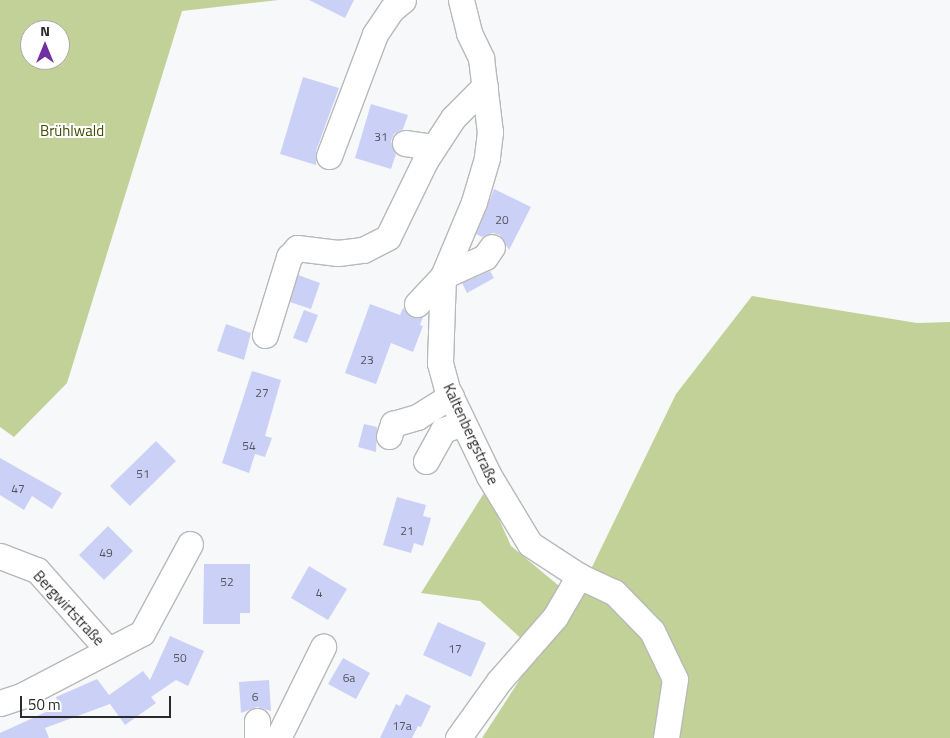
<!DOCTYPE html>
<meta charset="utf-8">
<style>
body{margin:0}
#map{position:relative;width:950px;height:738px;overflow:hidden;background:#f7f8fa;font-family:"Titillium Web",sans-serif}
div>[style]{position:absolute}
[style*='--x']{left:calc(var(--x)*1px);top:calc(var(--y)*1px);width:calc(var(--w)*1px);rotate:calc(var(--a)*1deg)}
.green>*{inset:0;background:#c1d198}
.building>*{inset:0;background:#cbd1f6}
.roads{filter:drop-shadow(1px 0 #b7b8b9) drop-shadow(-1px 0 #b7b8b9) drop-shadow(0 1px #b7b8b9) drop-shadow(0 -1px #b7b8b9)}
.minor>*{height:25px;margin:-12.5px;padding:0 12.5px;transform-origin:12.5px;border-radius:12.5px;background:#fff}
span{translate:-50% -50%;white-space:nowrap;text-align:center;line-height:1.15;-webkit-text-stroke:4px #fff;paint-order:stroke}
.number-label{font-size:12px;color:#52545d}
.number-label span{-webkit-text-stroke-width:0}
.park-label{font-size:15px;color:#404e03}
.street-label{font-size:15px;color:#2a2a2a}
.north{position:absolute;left:20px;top:20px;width:50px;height:50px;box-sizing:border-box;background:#fff;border:1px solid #aaa;border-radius:50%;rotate:0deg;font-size:14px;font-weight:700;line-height:20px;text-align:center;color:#2a2a2a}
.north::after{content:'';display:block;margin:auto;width:18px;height:22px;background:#722fa4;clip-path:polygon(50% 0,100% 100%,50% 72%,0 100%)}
.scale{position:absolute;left:20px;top:696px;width:151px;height:22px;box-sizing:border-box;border:2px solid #2a2a2a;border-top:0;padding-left:6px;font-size:15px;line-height:18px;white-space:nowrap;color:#2a2a2a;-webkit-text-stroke:4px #fff;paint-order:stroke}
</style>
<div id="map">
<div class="green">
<i style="clip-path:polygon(evenodd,0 0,278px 0,182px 11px,67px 383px,14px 437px,0 427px,0 0,30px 30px,60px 30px,60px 60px,30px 60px,30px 30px)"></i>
<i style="clip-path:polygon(752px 296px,917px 323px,950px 322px,950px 738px,482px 738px,537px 653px,480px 601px,421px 593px,486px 490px,511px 546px,576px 600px,676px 394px)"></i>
</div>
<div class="building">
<i style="clip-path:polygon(309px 0,354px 0,345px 18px)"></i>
<i style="clip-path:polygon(303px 77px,339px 88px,316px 151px,316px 165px,280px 154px)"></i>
<i style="clip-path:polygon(371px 104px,408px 115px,403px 129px,394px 134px,391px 141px,396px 154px,391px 169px,355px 158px)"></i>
<i style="clip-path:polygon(494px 189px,531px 207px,509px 250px,500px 235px,493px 233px,482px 237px,476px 234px)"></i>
<i style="clip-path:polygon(490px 271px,494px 278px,467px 293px,462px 283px)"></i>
<i style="clip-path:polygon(298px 275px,320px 283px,311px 309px,290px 302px)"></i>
<i style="clip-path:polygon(370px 304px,400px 315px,403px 308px,413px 318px,423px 317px,420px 325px,423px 326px,413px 352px,391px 343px,376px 384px,345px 373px)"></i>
<i style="clip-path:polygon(304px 310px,318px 315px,307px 343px,293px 338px)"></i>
<i style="clip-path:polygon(226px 324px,251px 333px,244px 360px,217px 351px)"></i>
<i style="clip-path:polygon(252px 371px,281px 380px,265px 436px,272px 438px,265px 457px,255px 454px,249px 473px,222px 463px)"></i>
<i style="clip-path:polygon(364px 424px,377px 427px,376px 452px,358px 447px)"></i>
<i style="clip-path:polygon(156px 441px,176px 461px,130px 506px,110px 486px)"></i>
<i style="clip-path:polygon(0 458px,62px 493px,52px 509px,32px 496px,24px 510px,0 495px)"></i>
<i style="clip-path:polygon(397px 497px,426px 505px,423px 516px,431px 518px,423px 546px,414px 543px,411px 553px,383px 545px)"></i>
<i style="clip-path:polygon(108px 526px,133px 551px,104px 580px,79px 555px)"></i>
<i style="clip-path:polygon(204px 564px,250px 564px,250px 613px,240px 613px,240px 624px,203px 624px)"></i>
<i style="clip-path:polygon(309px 566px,347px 589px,328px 620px,291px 598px)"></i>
<i style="clip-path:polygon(438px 622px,486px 643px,471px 677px,423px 655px)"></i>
<i style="clip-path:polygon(170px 636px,204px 651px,188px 686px,176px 680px,151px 697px,156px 703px,125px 725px,110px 704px,45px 728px,49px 738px,0 738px,0 733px,59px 706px,56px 697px,97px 679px,109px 695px,143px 671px,150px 680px)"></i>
<i style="clip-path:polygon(343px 658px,370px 673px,356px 699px,328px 684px)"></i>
<i style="clip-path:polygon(269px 680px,271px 711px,257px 707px,241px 713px,239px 682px)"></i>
<i style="clip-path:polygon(406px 694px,431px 706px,421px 727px,418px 726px,412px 738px,380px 738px,396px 704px,400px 706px)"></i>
</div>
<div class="roads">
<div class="minor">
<i style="--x:461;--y:0;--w:34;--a:76"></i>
<i style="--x:469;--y:33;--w:28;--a:64"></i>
<i style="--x:481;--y:58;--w:75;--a:83.1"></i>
<i style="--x:490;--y:132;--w:26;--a:97"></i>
<i style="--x:487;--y:158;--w:46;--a:106.5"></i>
<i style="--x:474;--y:202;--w:80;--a:112.7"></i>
<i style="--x:443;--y:276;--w:87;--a:92"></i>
<i style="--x:440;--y:363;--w:27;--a:75"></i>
<i style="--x:447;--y:389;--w:97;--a:64.2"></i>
<i style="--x:489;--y:476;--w:79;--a:58.9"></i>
<i style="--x:530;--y:544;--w:59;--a:33.1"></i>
<i style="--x:579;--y:576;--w:38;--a:25"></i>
<i style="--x:614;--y:592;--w:54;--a:45.7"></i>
<i style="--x:652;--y:631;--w:53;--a:64.4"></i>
<i style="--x:675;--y:679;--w:60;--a:98.7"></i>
<i style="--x:405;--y:143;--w:29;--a:8"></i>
<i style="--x:329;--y:156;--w:130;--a:-69.3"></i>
<i style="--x:375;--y:34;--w:30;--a:-56"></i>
<i style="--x:392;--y:9;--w:14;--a:-39"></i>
<i style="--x:417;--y:304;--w:38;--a:-47"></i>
<i style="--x:443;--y:276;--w:46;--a:-24.3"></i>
<i style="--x:485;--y:257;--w:12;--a:-55"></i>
<i style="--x:265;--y:335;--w:82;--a:-72.9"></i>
<i style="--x:289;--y:257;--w:12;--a:-48"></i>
<i style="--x:297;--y:248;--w:41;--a:7"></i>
<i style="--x:338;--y:253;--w:25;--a:-7"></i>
<i style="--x:363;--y:250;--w:28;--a:-27"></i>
<i style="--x:388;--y:237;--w:85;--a:-64"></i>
<i style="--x:425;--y:161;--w:51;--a:-56.9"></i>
<i style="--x:453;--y:118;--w:45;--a:-45"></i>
<i style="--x:389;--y:436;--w:13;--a:-72"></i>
<i style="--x:393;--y:424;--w:25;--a:-16"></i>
<i style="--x:417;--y:417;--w:40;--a:-32"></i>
<i style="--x:426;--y:461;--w:35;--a:-61"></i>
<i style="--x:443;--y:430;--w:21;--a:-19"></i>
<i style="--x:0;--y:556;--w:40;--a:21"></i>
<i style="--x:37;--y:570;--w:107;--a:48.4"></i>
<i style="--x:0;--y:703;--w:22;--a:-18"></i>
<i style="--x:21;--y:696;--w:136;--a:-27.5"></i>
<i style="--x:142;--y:633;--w:101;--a:-61.7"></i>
<i style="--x:257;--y:721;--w:17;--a:90"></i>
<i style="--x:278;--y:738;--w:102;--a:-63.7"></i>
<i style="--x:458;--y:738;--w:70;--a:-54.3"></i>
<i style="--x:499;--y:681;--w:85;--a:-48.8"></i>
<i style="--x:555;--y:617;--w:48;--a:-59.7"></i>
</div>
</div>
<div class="number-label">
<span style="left:381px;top:137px">31</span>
<span style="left:502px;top:220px">20</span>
<span style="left:367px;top:360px">23</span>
<span style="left:262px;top:393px">27</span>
<span style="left:249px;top:446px">54</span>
<span style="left:143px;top:474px">51</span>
<span style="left:18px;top:489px">47</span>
<span style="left:407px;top:531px">21</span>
<span style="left:106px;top:553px">49</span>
<span style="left:227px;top:582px">52</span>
<span style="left:319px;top:593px">4</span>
<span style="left:455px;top:649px">17</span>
<span style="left:180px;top:658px">50</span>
<span style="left:349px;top:678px">6a</span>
<span style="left:255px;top:697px">6</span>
<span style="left:402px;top:726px">17a</span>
</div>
<div class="park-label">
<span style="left:72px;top:131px">Brühlwald</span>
</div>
<div class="street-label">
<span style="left:471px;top:434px;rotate:65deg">Kaltenbergstraße</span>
<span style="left:69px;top:608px;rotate:47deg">Bergwirtstraße</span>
</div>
<div class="north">N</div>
<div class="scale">50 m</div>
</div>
